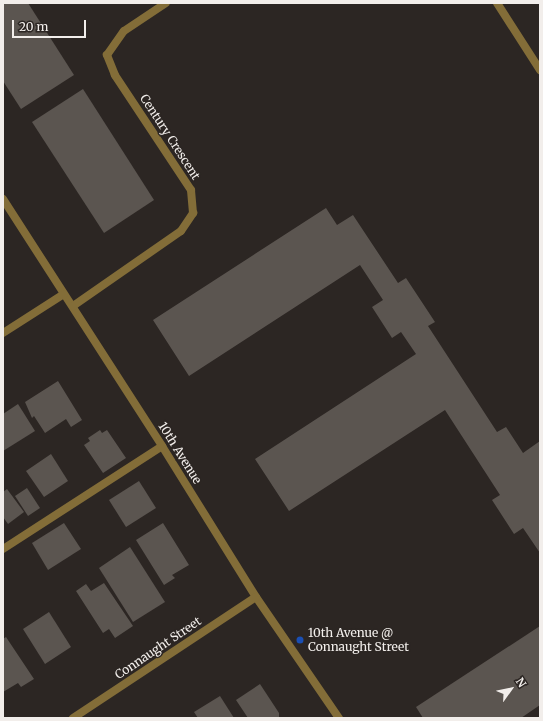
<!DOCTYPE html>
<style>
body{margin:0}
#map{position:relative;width:543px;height:721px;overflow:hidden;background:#2c2623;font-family:Merriweather,serif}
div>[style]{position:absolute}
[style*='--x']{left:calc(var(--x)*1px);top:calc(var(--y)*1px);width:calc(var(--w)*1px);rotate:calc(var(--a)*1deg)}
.building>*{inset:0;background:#5b5550}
.service>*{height:8px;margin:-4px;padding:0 4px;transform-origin:4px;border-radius:4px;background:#836d38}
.minor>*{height:8px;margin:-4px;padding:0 4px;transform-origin:4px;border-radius:4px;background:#836d38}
.dots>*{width:11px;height:11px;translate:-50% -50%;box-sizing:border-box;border:2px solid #2c2623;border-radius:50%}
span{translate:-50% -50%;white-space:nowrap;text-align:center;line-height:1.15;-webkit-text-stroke:3px #2c2623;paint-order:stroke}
.street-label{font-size:12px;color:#f2eeeb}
.poi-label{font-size:12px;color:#f2eeeb}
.left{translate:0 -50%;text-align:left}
.frame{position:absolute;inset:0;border:4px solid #f2eeeb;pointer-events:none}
.north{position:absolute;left:491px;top:669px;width:40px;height:40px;-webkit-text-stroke:3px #2c2623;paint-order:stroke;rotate:57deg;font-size:11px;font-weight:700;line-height:16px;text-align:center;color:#f2eeeb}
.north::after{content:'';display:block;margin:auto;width:14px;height:18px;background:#f2eeeb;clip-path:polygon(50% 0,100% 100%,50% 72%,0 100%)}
.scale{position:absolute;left:12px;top:20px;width:74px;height:18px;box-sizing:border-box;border:2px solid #f2eeeb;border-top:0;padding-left:5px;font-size:12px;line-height:14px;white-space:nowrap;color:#f2eeeb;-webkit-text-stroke:3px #2c2623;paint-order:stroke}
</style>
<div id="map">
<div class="building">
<i style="clip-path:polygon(3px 3px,28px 3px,74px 75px,21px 109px,3px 81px)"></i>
<i style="clip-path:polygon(83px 89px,154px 200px,104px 233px,32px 122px)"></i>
<i style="clip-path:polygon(326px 208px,337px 225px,353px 215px,398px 283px,406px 278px,435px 322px,428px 326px,497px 432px,506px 427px,523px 453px,540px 441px,540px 553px,523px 528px,514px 534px,492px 500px,500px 495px,445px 410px,289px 511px,255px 459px,416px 354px,401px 332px,392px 338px,372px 307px,383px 300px,360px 265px,189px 376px,153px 320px)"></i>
<i style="clip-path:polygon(58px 381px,82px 420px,71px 427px,66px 419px,45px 433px,34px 416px,32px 418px,25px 402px)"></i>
<i style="clip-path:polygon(18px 404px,35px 431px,3px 451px,3px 414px)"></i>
<i style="clip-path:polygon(100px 430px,102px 433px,107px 430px,126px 458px,103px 473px,84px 445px,90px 441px,88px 438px)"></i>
<i style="clip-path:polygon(51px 454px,68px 481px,44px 497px,26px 471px)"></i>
<i style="clip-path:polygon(139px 481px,156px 508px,126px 527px,109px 500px)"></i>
<i style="clip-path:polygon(27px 488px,40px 508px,28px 516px,15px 496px)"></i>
<i style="clip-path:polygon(7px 489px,24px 512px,8px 524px,3px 517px,3px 492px)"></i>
<i style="clip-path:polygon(64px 523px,81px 549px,48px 570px,32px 543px)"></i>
<i style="clip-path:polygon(163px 523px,189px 565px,172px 575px,175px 578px,164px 585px,136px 540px)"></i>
<i style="clip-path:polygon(130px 547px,165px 602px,133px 622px,99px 568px)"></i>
<i style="clip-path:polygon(104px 583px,133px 626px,115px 638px,109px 629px,103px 633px,76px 591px,86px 584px,91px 591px)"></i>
<i style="clip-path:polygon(49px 612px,71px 647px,45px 664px,23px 629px)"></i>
<i style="clip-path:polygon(540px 626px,540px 705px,521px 718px,423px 718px,416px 707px)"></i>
<i style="clip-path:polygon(6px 637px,34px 679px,21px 687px,18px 683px,3px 692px,3px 639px)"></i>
<i style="clip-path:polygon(260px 684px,279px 713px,279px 718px,248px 718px,236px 700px)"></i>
<i style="clip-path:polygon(220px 696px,234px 718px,198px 718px,194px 712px)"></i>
</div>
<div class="service">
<i style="--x:3;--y:549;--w:189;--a:-32.9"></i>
</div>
<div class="minor">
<i style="--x:497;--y:3;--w:80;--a:57.3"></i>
<i style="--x:3;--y:199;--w:294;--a:57.2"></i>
<i style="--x:162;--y:446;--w:178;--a:58.1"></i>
<i style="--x:256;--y:597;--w:147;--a:55.6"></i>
<i style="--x:73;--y:306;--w:131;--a:-34.8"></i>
<i style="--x:181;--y:231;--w:22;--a:-56"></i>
<i style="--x:193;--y:213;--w:23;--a:-95"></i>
<i style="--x:191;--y:190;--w:138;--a:-123.5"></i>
<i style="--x:115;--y:75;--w:22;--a:-112"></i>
<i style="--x:107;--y:55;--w:29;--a:-55"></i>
<i style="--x:124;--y:31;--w:50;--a:-33.7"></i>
<i style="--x:3;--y:333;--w:72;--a:-32.6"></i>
<i style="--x:73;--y:718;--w:219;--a:-33.5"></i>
</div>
<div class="dots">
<i style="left:300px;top:640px;background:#1a4fb4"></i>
</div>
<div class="street-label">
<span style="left:170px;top:137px;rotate:57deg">Century Crescent</span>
<span style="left:180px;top:453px;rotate:58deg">10th Avenue</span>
<span style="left:158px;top:648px;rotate:-34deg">Connaught Street</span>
</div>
<div class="poi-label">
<span class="left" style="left:308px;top:640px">10th Avenue @<br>Connaught Street</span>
</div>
<div class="frame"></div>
<div class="north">N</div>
<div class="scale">20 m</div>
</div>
